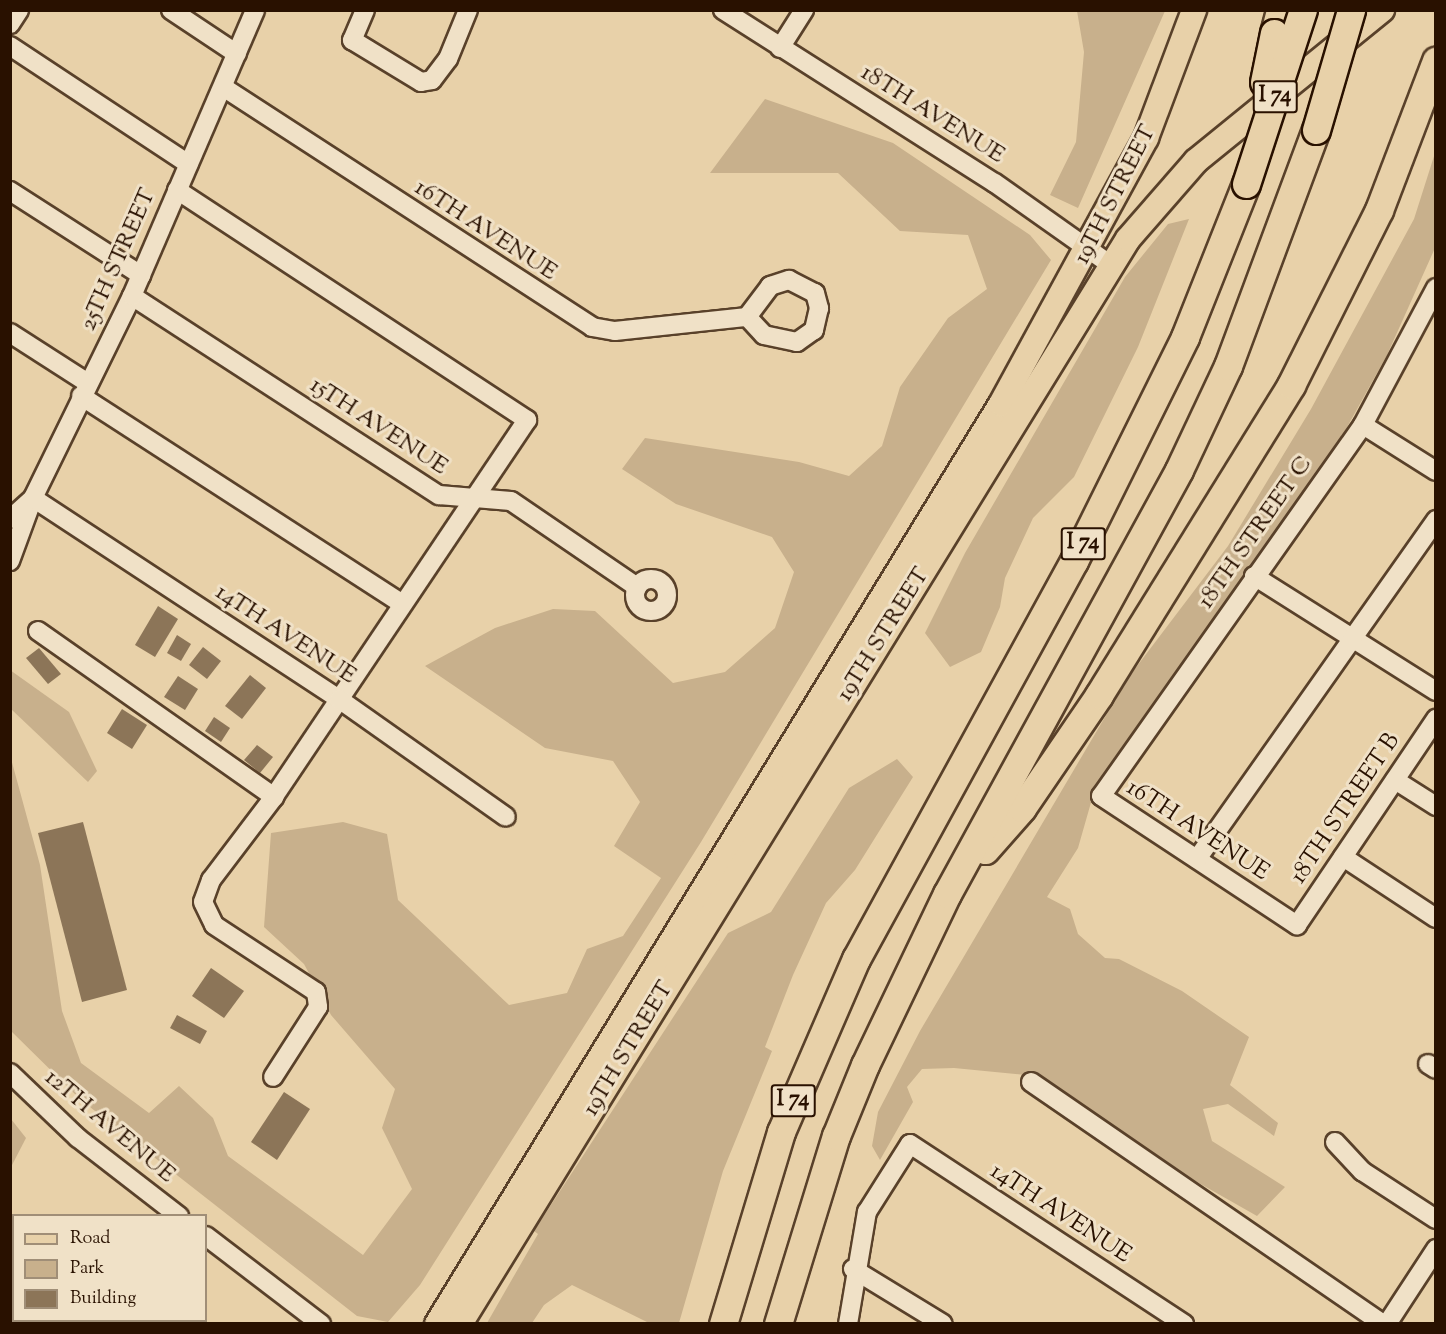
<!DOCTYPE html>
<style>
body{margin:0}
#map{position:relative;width:1446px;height:1334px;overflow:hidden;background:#e8d1a9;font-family:"Sorts Mill Goudy",serif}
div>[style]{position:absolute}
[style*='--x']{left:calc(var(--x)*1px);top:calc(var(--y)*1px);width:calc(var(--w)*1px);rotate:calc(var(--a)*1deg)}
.green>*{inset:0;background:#c8b08c}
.building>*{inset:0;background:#8c7558}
.roads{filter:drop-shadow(2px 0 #59412a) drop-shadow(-2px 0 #59412a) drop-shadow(0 2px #59412a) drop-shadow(0 -2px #59412a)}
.minor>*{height:18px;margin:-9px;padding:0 9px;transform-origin:9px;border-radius:9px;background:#f0e1c7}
.minor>.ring{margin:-9px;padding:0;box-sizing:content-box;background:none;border:18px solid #f0e1c7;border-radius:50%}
.major>*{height:24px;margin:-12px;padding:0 12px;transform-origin:12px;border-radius:12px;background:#e8d1a9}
.highway>*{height:27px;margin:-13.5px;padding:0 13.5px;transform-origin:13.5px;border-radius:13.5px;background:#e8d1a9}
.bridges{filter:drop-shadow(2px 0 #291100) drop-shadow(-2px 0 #291100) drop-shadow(0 2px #291100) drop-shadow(0 -2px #291100)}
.highway-bridge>*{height:27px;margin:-13.5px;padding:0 13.5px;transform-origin:13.5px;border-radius:13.5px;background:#e8d1a9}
span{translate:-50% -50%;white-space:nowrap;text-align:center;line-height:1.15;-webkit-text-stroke:6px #f0e1c7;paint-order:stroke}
.shield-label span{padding:2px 4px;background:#f0e1c7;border:2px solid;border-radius:4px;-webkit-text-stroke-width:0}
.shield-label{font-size:22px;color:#291100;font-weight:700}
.street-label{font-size:24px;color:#291100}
.frame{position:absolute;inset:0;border:12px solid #291100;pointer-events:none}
.legend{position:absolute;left:12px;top:1214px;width:195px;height:108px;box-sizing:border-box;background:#f0e1c7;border:2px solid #a08e77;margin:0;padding:8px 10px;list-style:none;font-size:18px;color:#291100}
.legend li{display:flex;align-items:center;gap:12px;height:30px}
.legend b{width:30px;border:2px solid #a08e77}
</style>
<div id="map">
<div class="green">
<i style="clip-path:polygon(1077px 11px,1165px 11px,1078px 208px,1050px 195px,1076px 142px,1084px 52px)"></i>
<i style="clip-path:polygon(765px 99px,893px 143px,1030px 235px,1051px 260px,701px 842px,420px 1285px,388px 1322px,357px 1316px,81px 1100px,11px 1031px,10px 755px,40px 865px,62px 1011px,81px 1063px,149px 1113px,179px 1086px,213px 1118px,228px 1156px,363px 1255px,412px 1189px,382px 1128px,395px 1089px,331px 1015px,304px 964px,264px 927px,271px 833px,343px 822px,387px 834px,398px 900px,509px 1005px,567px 993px,587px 949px,623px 936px,661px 878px,614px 846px,640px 802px,613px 761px,545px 748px,425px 666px,495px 628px,553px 609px,595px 611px,673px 683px,725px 672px,775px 628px,794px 572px,772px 537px,676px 504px,622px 469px,645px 438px,799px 462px,849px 476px,882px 446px,900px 387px,948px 318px,987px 289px,968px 235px,900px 231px,838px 173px,710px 173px)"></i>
<i style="clip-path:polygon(1435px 153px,1435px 248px,1387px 355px,1341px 438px,1092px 799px,1078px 848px,1047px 897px,1070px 909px,1078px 934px,1105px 958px,1119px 959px,1182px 991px,1249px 1037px,1230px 1085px,1278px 1123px,1274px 1136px,1228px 1104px,1203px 1109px,1212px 1141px,1285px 1187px,1257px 1216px,1169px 1166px,1035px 1076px,954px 1068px,922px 1069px,907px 1087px,913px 1102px,880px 1160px,872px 1146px,878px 1112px,920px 1031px,1128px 678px,1228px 546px,1311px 409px,1414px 219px)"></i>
<i style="clip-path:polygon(1189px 219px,1138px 347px,1074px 477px,1033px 518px,1005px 578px,1000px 607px,981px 652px,950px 667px,925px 633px,965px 553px,1125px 277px,1168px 224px)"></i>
<i style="clip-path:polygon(10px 670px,69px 712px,97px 771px,88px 782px,11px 709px)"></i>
<i style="clip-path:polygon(897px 759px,913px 777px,855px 870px,826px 903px,793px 975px,765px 1047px,772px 1051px,723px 1171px,679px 1323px,649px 1323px,572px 1285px,544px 1305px,532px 1323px,487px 1323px,538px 1234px,534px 1231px,728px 933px,771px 912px,849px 788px)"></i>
<i style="clip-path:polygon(11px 1119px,26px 1138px,11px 1167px)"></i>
</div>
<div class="building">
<i style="clip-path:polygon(158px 606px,178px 619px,155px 657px,135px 645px)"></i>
<i style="clip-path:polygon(177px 635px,191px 644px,181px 661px,167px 653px)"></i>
<i style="clip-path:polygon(203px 647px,221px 661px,207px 679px,189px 665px)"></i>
<i style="clip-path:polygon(39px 648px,61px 674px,48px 684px,26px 658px)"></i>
<i style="clip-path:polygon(250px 675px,266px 688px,242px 719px,225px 706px)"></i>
<i style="clip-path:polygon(178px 676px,198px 689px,185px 710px,164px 697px)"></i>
<i style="clip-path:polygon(122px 709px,147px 725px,132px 749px,107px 733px)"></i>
<i style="clip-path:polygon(214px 717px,230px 728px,221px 742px,205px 731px)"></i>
<i style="clip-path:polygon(257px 745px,273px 757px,260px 773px,244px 760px)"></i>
<i style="clip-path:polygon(83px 822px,127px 990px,82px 1002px,38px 833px)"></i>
<i style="clip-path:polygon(211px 968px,244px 991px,224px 1018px,192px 996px)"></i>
<i style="clip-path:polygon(177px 1015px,207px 1031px,200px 1044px,170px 1028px)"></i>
<i style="clip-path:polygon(284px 1092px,310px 1109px,277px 1160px,251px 1142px)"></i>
</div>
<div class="roads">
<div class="minor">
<i style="--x:171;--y:10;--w:79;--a:33.7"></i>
<i style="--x:365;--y:10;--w:33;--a:113"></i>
<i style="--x:352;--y:40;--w:81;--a:31.3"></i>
<i style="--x:421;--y:82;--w:11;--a:-10"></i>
<i style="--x:432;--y:80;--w:26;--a:-53"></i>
<i style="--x:448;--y:59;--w:53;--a:-67.8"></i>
<i style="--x:723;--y:10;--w:322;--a:32.5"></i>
<i style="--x:995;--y:183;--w:142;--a:35.3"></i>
<i style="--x:10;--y:24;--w:17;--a:-57"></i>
<i style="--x:10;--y:46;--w:214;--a:33.5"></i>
<i style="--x:780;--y:48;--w:45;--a:-57.7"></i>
<i style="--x:223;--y:87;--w:440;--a:33"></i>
<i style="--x:592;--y:327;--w:23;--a:10"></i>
<i style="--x:615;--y:331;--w:133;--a:-6.1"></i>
<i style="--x:177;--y:190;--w:419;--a:33.3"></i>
<i style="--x:527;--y:420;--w:454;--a:123.9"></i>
<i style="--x:274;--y:797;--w:104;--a:127.2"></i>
<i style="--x:211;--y:880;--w:23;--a:110"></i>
<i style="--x:203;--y:902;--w:25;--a:64"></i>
<i style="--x:214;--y:925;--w:122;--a:33.3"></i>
<i style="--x:316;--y:992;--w:15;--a:82"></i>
<i style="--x:318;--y:1007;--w:83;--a:122.7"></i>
<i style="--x:10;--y:191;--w:156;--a:32.7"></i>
<i style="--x:789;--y:280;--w:29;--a:27"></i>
<i style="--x:815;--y:293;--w:16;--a:75"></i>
<i style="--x:819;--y:308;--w:23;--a:103"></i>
<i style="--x:814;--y:330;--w:21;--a:145"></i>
<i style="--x:797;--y:342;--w:34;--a:-168"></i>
<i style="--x:764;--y:335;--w:25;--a:-133"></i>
<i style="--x:747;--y:317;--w:39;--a:-53"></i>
<i style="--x:770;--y:286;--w:20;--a:-18"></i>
<i style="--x:1436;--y:288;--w:155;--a:118.1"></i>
<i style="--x:1363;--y:425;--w:454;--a:125.2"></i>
<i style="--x:1101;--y:796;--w:235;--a:33.4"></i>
<i style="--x:1297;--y:925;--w:249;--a:-56"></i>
<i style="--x:132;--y:296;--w:366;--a:33"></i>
<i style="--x:439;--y:495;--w:72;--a:4.8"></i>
<i style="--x:511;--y:501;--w:153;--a:34.3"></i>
<i style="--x:10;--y:333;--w:93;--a:32.7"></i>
<i style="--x:81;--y:396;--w:382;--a:32.9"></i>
<i style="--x:1363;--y:425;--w:86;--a:32.2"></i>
<i style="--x:10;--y:519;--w:31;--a:-42"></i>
<i style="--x:33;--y:498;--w:225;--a:-63.9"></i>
<i style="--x:132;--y:296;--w:311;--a:-66.7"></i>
<i style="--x:10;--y:561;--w:67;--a:-69.9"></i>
<i style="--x:33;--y:498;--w:366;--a:33.3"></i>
<i style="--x:339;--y:699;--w:204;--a:35.2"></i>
<i style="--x:1254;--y:576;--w:215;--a:32.3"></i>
<i class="ring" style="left:635px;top:579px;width:14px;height:14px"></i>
<i style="--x:38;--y:631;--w:289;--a:35.1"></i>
<i style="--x:1395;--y:780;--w:49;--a:32.4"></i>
<i style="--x:1343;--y:857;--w:111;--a:33.3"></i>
<i style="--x:1197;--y:859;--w:415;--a:-54.8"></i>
<i style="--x:1428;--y:1064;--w:9;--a:32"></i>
<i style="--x:10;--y:1073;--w:94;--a:43.7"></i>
<i style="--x:78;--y:1138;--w:128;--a:37.7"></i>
<i style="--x:1031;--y:1082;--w:427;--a:34.5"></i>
<i style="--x:1335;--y:1142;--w:40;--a:47"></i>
<i style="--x:1362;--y:1171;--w:88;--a:33"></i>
<i style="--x:206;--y:1236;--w:145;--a:37.4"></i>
<i style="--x:853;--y:1269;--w:105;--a:31.4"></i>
<i style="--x:10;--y:1321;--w:4;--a:-27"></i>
<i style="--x:848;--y:1324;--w:114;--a:-80.4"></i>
<i style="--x:867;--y:1212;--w:80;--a:-57.7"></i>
<i style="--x:910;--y:1144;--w:328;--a:33.3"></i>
<i style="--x:1387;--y:1324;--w:90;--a:-56.8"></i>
</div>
<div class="major">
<i style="--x:437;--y:1324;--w:1079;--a:-58.49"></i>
<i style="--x:1001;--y:404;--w:303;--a:-61.4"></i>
<i style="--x:1146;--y:138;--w:137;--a:-69.4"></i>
<i style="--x:460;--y:1324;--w:1274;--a:-58.38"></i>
<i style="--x:1128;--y:239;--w:103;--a:-48.9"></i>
<i style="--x:1196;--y:161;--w:240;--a:-39.1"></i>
</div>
<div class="highway">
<i style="--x:1274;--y:33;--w:24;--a:-75"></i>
<i style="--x:985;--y:850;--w:56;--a:-48.6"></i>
<i style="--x:1022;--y:808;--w:137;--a:-55.7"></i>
<i style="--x:1099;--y:695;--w:365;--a:-58.2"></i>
<i style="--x:1291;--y:385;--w:196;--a:-63.3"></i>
<i style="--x:1379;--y:210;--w:160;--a:-69.1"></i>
<i style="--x:723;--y:1324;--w:201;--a:-73.2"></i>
<i style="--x:781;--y:1132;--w:189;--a:-66.6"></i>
<i style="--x:856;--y:959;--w:454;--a:-61.3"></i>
<i style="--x:1074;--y:561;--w:250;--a:-63.6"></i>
<i style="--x:1185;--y:337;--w:165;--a:-68.3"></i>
<i style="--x:778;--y:1324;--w:197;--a:-72.9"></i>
<i style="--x:836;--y:1136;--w:77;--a:-67.8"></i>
<i style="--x:865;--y:1065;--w:190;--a:-64.4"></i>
<i style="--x:947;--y:894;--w:483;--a:-61.3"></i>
<i style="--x:1179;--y:470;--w:115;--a:-64.8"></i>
<i style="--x:1228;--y:366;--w:252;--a:-69.6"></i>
</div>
</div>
<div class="bridges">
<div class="highway-bridge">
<i style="--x:1264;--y:82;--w:50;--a:-78.5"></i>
<i style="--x:1316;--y:130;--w:125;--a:-73.7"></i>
<i style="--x:1246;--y:184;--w:183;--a:-71.9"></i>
</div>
</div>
<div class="shield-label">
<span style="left:1275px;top:97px">I 74</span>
<span style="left:1083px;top:544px">I 74</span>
<span style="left:793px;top:1101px">I 74</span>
</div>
<div class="street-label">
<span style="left:932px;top:115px;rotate:32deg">18TH AVENUE</span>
<span style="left:1116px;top:195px;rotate:-63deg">19TH STREET</span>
<span style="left:485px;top:231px;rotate:33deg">16TH AVENUE</span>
<span style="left:119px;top:260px;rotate:-66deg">25TH STREET</span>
<span style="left:378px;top:427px;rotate:33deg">15TH AVENUE</span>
<span style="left:1256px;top:533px;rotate:-55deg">18TH STREET C</span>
<span style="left:285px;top:635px;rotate:33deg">14TH AVENUE</span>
<span style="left:884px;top:635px;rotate:-58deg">19TH STREET</span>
<span style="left:1346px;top:809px;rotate:-56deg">18TH STREET B</span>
<span style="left:1197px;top:831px;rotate:33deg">16TH AVENUE</span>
<span style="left:629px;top:1049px;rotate:-59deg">19TH STREET</span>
<span style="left:109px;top:1127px;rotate:40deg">12TH AVENUE</span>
<span style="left:1060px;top:1214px;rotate:33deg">14TH AVENUE</span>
</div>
<div class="frame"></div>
<ul class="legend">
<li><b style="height:8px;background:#e8d1a9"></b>Road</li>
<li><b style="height:16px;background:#c8b08c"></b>Park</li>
<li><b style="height:16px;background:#8c7558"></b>Building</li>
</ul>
</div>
